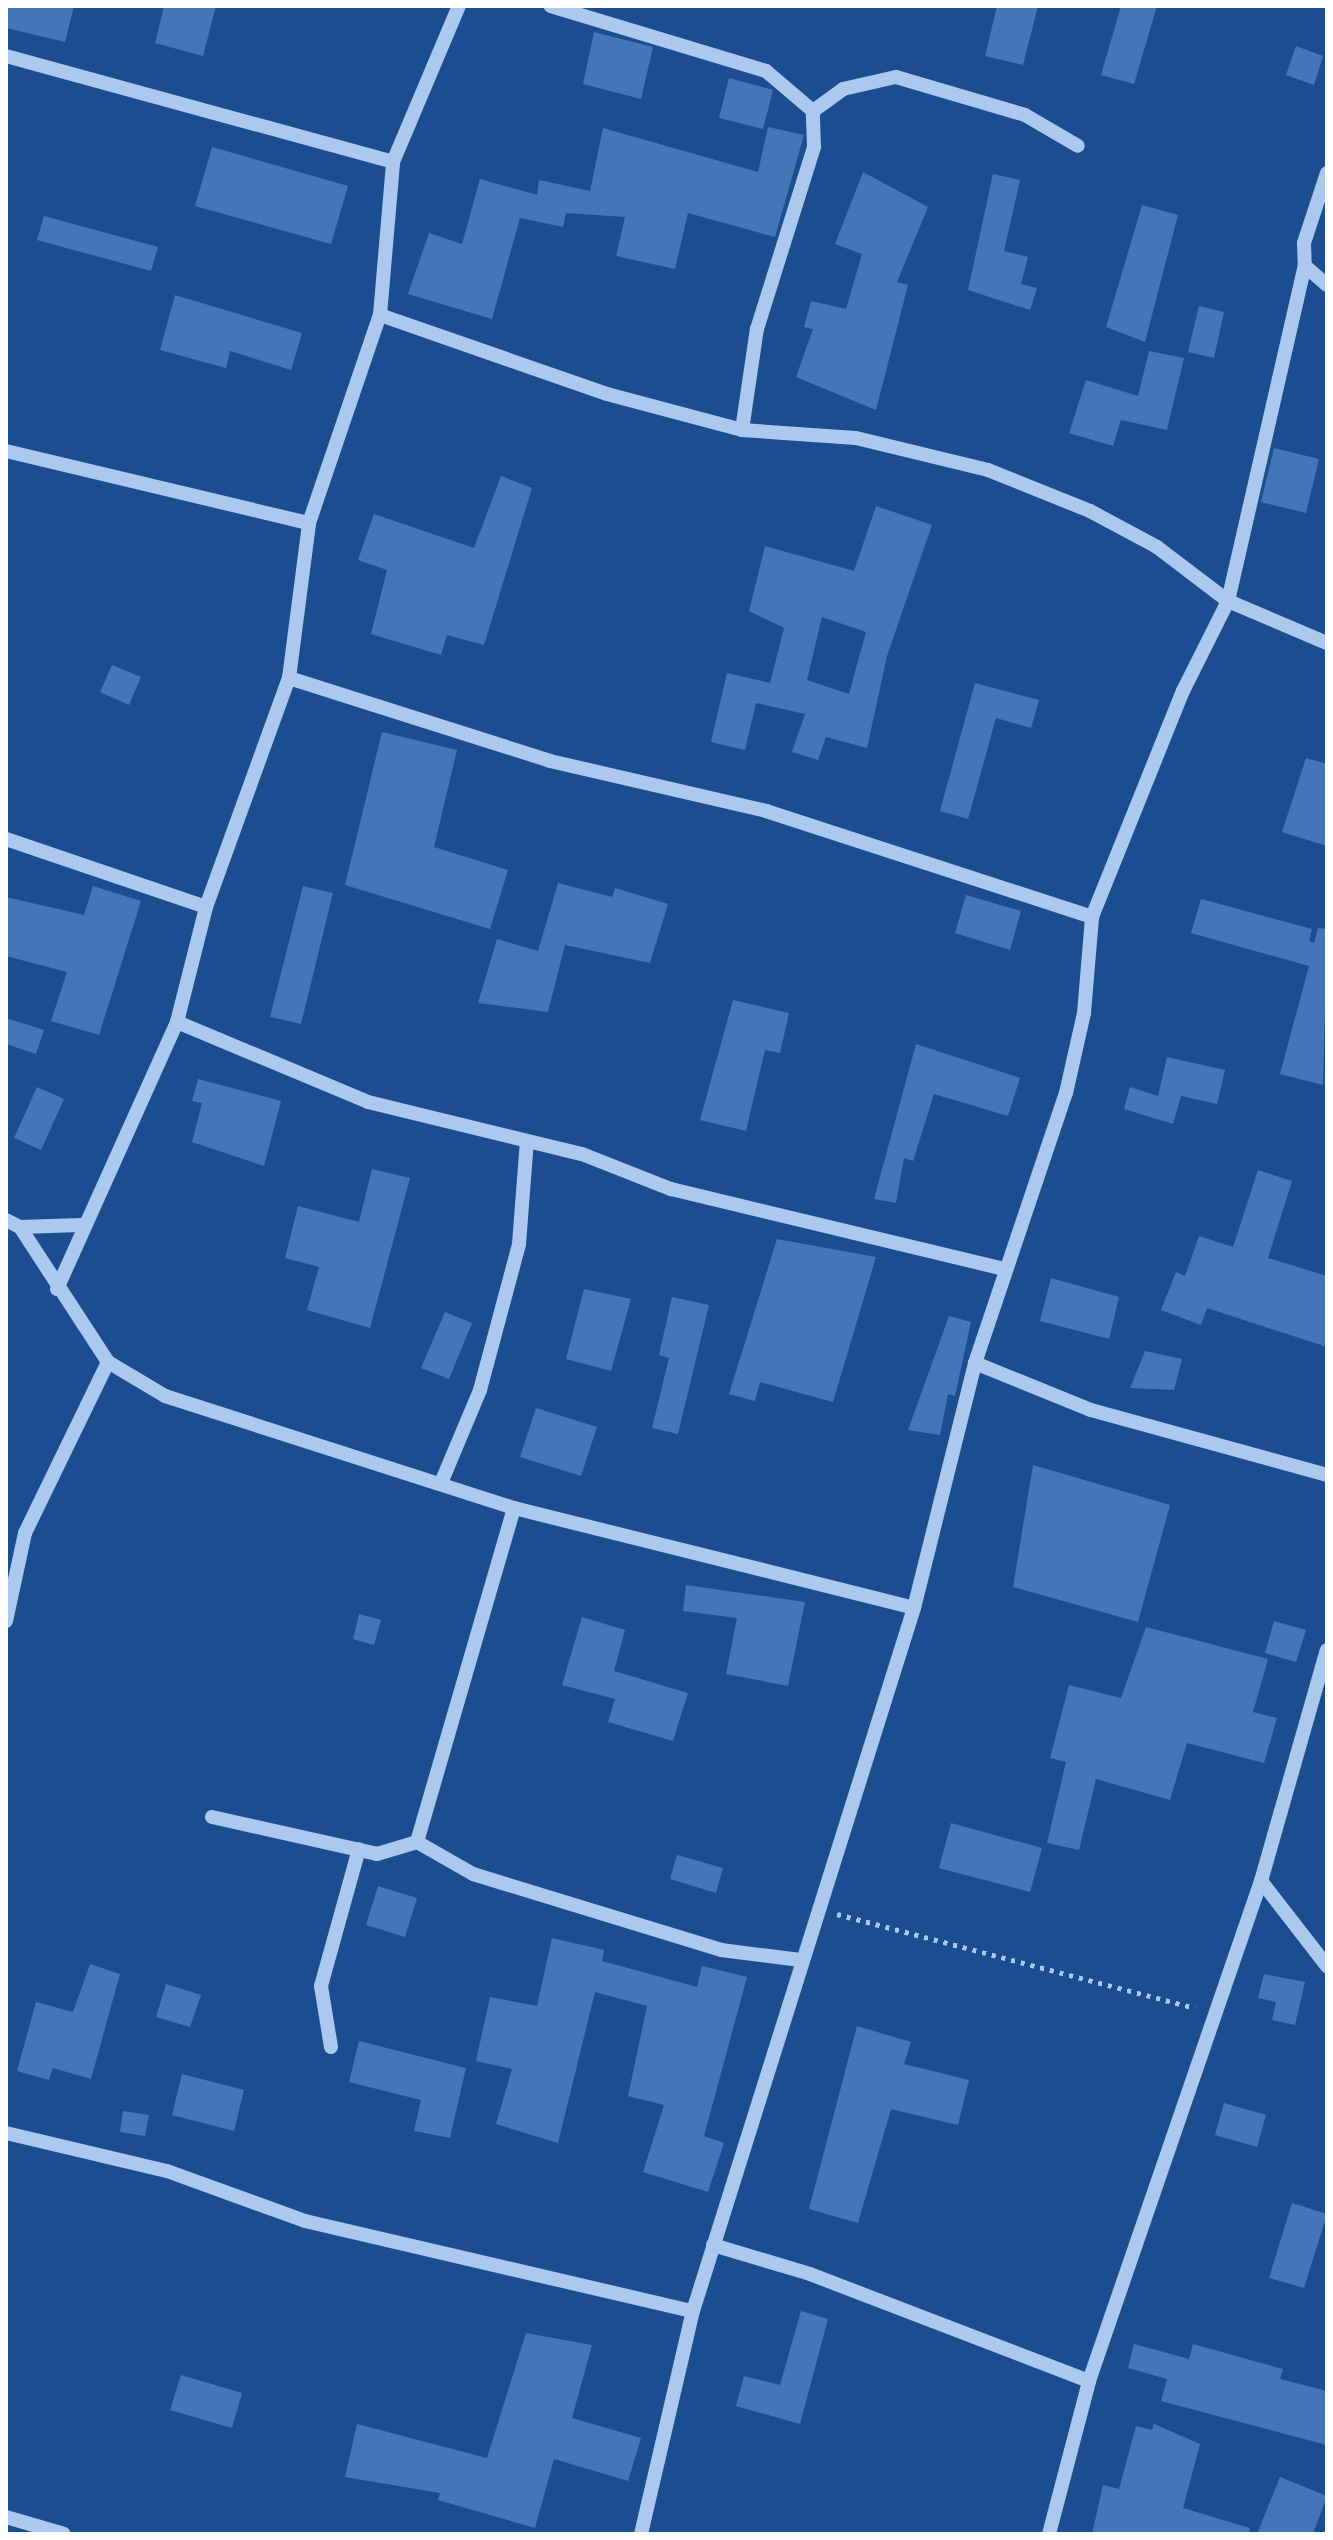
<!DOCTYPE html>
<style>
body{margin:0}
#map{position:relative;width:1333px;height:2540px;overflow:hidden;background:#1c4d90;font-family:Poppins,sans-serif}
div>[style]{position:absolute}
[style*='--x']{left:calc(var(--x)*1px);top:calc(var(--y)*1px);width:calc(var(--w)*1px);rotate:calc(var(--a)*1deg)}
.building>*{inset:0;background:#4476b7}
.path>*{height:5px;margin-top:-2.5px;transform-origin:0;background:repeating-linear-gradient(90deg,#abc8ee 0 4px,transparent 0 10px)}
.minor>*{height:14px;margin:-7px;padding:0 7px;transform-origin:7px;border-radius:7px;background:#abc8ee}
span{translate:-50% -50%;white-space:nowrap;text-align:center;line-height:1.15;-webkit-text-stroke:6px #1c4d90;paint-order:stroke}
.frame{position:absolute;inset:0;border:8px solid #fff;pointer-events:none}
</style>
<div id="map">
<div class="building">
<i style="clip-path:polygon(6px 6px,74px 6px,65px 42px,6px 28px)"></i>
<i style="clip-path:polygon(164px 6px,216px 6px,203px 56px,155px 43px)"></i>
<i style="clip-path:polygon(997px 6px,1038px 6px,1023px 65px,985px 56px)"></i>
<i style="clip-path:polygon(1121px 6px,1157px 6px,1134px 84px,1101px 75px)"></i>
<i style="clip-path:polygon(594px 32px,653px 47px,641px 99px,583px 84px)"></i>
<i style="clip-path:polygon(1296px 46px,1323px 56px,1314px 85px,1286px 75px)"></i>
<i style="clip-path:polygon(729px 78px,773px 90px,763px 129px,719px 118px)"></i>
<i style="clip-path:polygon(768px 127px,804px 135px,775px 237px,688px 213px,675px 269px,616px 256px,625px 217px,566px 213px,563px 227px,520px 218px,492px 319px,408px 294px,429px 233px,462px 244px,480px 179px,537px 195px,539px 180px,590px 191px,603px 128px,758px 172px)"></i>
<i style="clip-path:polygon(212px 147px,348px 186px,331px 244px,195px 206px)"></i>
<i style="clip-path:polygon(863px 172px,928px 207px,897px 282px,908px 285px,876px 410px,796px 377px,813px 329px,804px 327px,811px 301px,846px 309px,862px 254px,835px 244px)"></i>
<i style="clip-path:polygon(993px 174px,1020px 180px,1004px 251px,1028px 257px,1021px 284px,1037px 288px,1030px 310px,968px 290px)"></i>
<i style="clip-path:polygon(1142px 205px,1178px 215px,1145px 342px,1106px 327px)"></i>
<i style="clip-path:polygon(44px 216px,158px 247px,151px 271px,37px 240px)"></i>
<i style="clip-path:polygon(175px 295px,302px 333px,291px 370px,230px 351px,226px 368px,160px 350px)"></i>
<i style="clip-path:polygon(1199px 306px,1224px 312px,1214px 358px,1188px 352px)"></i>
<i style="clip-path:polygon(1149px 351px,1184px 358px,1167px 430px,1121px 420px,1113px 446px,1069px 433px,1086px 380px,1138px 396px)"></i>
<i style="clip-path:polygon(1274px 448px,1319px 459px,1306px 513px,1261px 502px)"></i>
<i style="clip-path:polygon(501px 476px,532px 488px,484px 645px,447px 635px,441px 655px,371px 634px,387px 570px,358px 560px,374px 514px,474px 548px)"></i>
<i style="clip-path:polygon(evenodd,876px 506px,932px 525px,887px 656px,867px 748px,826px 737px,818px 760px,792px 752px,805px 714px,756px 703px,745px 750px,711px 742px,727px 673px,770px 683px,784px 628px,749px 611px,765px 546px,854px 571px,876px 506px,822px 617px,866px 632px,849px 694px,807px 680px,822px 617px)"></i>
<i style="clip-path:polygon(112px 665px,141px 677px,129px 705px,100px 692px)"></i>
<i style="clip-path:polygon(975px 683px,1039px 700px,1031px 728px,996px 718px,968px 819px,940px 811px)"></i>
<i style="clip-path:polygon(382px 732px,457px 750px,434px 847px,508px 870px,490px 929px,345px 885px)"></i>
<i style="clip-path:polygon(1306px 758px,1327px 764px,1327px 846px,1282px 832px)"></i>
<i style="clip-path:polygon(558px 883px,612px 897px,615px 888px,668px 904px,650px 963px,565px 945px,548px 1012px,478px 1003px,497px 939px,538px 951px)"></i>
<i style="clip-path:polygon(93px 886px,141px 901px,99px 1035px,51px 1021px,67px 972px,6px 956px,6px 897px,84px 915px)"></i>
<i style="clip-path:polygon(303px 886px,333px 893px,301px 1024px,270px 1017px)"></i>
<i style="clip-path:polygon(966px 895px,1021px 911px,1010px 950px,955px 933px)"></i>
<i style="clip-path:polygon(1201px 899px,1312px 929px,1309px 941px,1314px 943px,1318px 928px,1327px 929px,1323px 1085px,1280px 1074px,1309px 966px,1191px 933px)"></i>
<i style="clip-path:polygon(733px 1000px,789px 1013px,780px 1053px,765px 1050px,746px 1131px,700px 1120px)"></i>
<i style="clip-path:polygon(6px 1018px,44px 1030px,36px 1054px,6px 1044px)"></i>
<i style="clip-path:polygon(916px 1044px,1020px 1078px,1008px 1116px,934px 1094px,913px 1161px,904px 1158px,896px 1203px,874px 1199px)"></i>
<i style="clip-path:polygon(1167px 1057px,1225px 1070px,1217px 1104px,1181px 1096px,1173px 1124px,1124px 1109px,1130px 1087px,1158px 1096px)"></i>
<i style="clip-path:polygon(198px 1079px,281px 1101px,264px 1166px,192px 1142px,202px 1103px,192px 1101px)"></i>
<i style="clip-path:polygon(37px 1087px,64px 1099px,41px 1150px,14px 1138px)"></i>
<i style="clip-path:polygon(372px 1169px,410px 1178px,370px 1328px,307px 1310px,319px 1267px,285px 1258px,298px 1206px,359px 1222px)"></i>
<i style="clip-path:polygon(1258px 1170px,1292px 1181px,1268px 1258px,1327px 1276px,1327px 1347px,1207px 1308px,1201px 1325px,1161px 1310px,1176px 1272px,1185px 1276px,1199px 1236px,1233px 1247px)"></i>
<i style="clip-path:polygon(777px 1239px,876px 1257px,833px 1402px,760px 1382px,755px 1401px,729px 1394px)"></i>
<i style="clip-path:polygon(1051px 1278px,1119px 1297px,1109px 1339px,1040px 1321px)"></i>
<i style="clip-path:polygon(584px 1289px,631px 1299px,611px 1371px,566px 1359px)"></i>
<i style="clip-path:polygon(672px 1297px,709px 1305px,678px 1434px,652px 1428px,669px 1358px,659px 1355px)"></i>
<i style="clip-path:polygon(445px 1312px,472px 1323px,449px 1379px,421px 1368px)"></i>
<i style="clip-path:polygon(949px 1316px,971px 1322px,955px 1396px,948px 1394px,940px 1435px,908px 1430px)"></i>
<i style="clip-path:polygon(1145px 1351px,1182px 1359px,1174px 1390px,1130px 1388px)"></i>
<i style="clip-path:polygon(536px 1408px,597px 1427px,581px 1476px,520px 1457px)"></i>
<i style="clip-path:polygon(1033px 1465px,1170px 1505px,1138px 1622px,1013px 1587px)"></i>
<i style="clip-path:polygon(686px 1585px,805px 1602px,788px 1686px,726px 1674px,737px 1618px,683px 1611px)"></i>
<i style="clip-path:polygon(359px 1614px,381px 1620px,374px 1645px,353px 1639px)"></i>
<i style="clip-path:polygon(582px 1617px,625px 1630px,614px 1671px,688px 1693px,673px 1741px,608px 1722px,615px 1699px,562px 1685px)"></i>
<i style="clip-path:polygon(1274px 1621px,1306px 1630px,1296px 1662px,1265px 1653px)"></i>
<i style="clip-path:polygon(1146px 1627px,1268px 1659px,1253px 1712px,1277px 1718px,1264px 1763px,1187px 1743px,1170px 1800px,1096px 1779px,1079px 1850px,1047px 1843px,1066px 1762px,1050px 1758px,1069px 1685px,1121px 1698px)"></i>
<i style="clip-path:polygon(951px 1823px,1042px 1848px,1030px 1892px,939px 1868px)"></i>
<i style="clip-path:polygon(677px 1855px,723px 1868px,716px 1893px,670px 1879px)"></i>
<i style="clip-path:polygon(378px 1886px,417px 1898px,405px 1937px,366px 1925px)"></i>
<i style="clip-path:polygon(552px 1938px,604px 1950px,602px 1961px,697px 1987px,702px 1966px,747px 1977px,704px 2136px,724px 2143px,708px 2192px,643px 2172px,664px 2105px,628px 2096px,647px 2006px,595px 1992px,558px 2143px,496px 2124px,512px 2069px,476px 2061px,490px 1997px,537px 2006px)"></i>
<i style="clip-path:polygon(90px 1964px,120px 1974px,91px 2079px,53px 2068px,49px 2080px,17px 2071px,36px 2002px,73px 2012px)"></i>
<i style="clip-path:polygon(1264px 1974px,1305px 1982px,1295px 2025px,1272px 2020px,1276px 2002px,1258px 1998px)"></i>
<i style="clip-path:polygon(166px 1984px,201px 1995px,190px 2027px,156px 2017px)"></i>
<i style="clip-path:polygon(857px 2026px,911px 2042px,904px 2064px,969px 2080px,958px 2125px,891px 2109px,858px 2223px,809px 2209px)"></i>
<i style="clip-path:polygon(359px 2041px,466px 2068px,450px 2138px,414px 2131px,421px 2100px,349px 2082px)"></i>
<i style="clip-path:polygon(182px 2074px,244px 2090px,234px 2131px,172px 2115px)"></i>
<i style="clip-path:polygon(1224px 2103px,1266px 2115px,1257px 2147px,1215px 2135px)"></i>
<i style="clip-path:polygon(123px 2111px,149px 2115px,145px 2136px,120px 2132px)"></i>
<i style="clip-path:polygon(1292px 2203px,1327px 2214px,1304px 2288px,1269px 2278px)"></i>
<i style="clip-path:polygon(801px 2311px,828px 2319px,800px 2424px,736px 2406px,744px 2376px,780px 2385px)"></i>
<i style="clip-path:polygon(526px 2333px,592px 2345px,572px 2418px,641px 2438px,628px 2481px,554px 2459px,535px 2528px,438px 2500px,440px 2493px,345px 2477px,357px 2424px,487px 2458px)"></i>
<i style="clip-path:polygon(1134px 2344px,1189px 2359px,1193px 2344px,1283px 2369px,1280px 2379px,1327px 2391px,1327px 2445px,1161px 2401px,1167px 2379px,1128px 2368px)"></i>
<i style="clip-path:polygon(181px 2375px,242px 2393px,232px 2428px,170px 2410px)"></i>
<i style="clip-path:polygon(1154px 2424px,1200px 2444px,1183px 2508px,1250px 2528px,1249px 2534px,1092px 2534px,1103px 2485px,1119px 2489px,1136px 2426px,1152px 2430px)"></i>
<i style="clip-path:polygon(1280px 2477px,1327px 2496px,1313px 2534px,1257px 2534px)"></i>
</div>
<div class="path">
<i style="--x:837;--y:1914;--w:370;--a:14.7"></i>
</div>
<div class="minor">
<i style="--x:6;--y:56;--w:401;--a:15.3"></i>
<i style="--x:813;--y:111;--w:37;--a:-36"></i>
<i style="--x:843;--y:89;--w:54;--a:-12.8"></i>
<i style="--x:896;--y:77;--w:134;--a:16.4"></i>
<i style="--x:1025;--y:115;--w:61;--a:30.3"></i>
<i style="--x:1327;--y:173;--w:74;--a:108.2"></i>
<i style="--x:1304;--y:243;--w:23;--a:88"></i>
<i style="--x:1305;--y:266;--w:29;--a:41"></i>
<i style="--x:380;--y:315;--w:240;--a:19.2"></i>
<i style="--x:607;--y:394;--w:140;--a:14.9"></i>
<i style="--x:742;--y:430;--w:102;--a:-81.6"></i>
<i style="--x:757;--y:329;--w:191;--a:-72.6"></i>
<i style="--x:814;--y:147;--w:36;--a:-92"></i>
<i style="--x:813;--y:111;--w:62;--a:-139.6"></i>
<i style="--x:766;--y:71;--w:225;--a:-163.2"></i>
<i style="--x:742;--y:430;--w:114;--a:4"></i>
<i style="--x:856;--y:438;--w:136;--a:13.6"></i>
<i style="--x:988;--y:470;--w:110;--a:21.9"></i>
<i style="--x:1090;--y:511;--w:76;--a:28.2"></i>
<i style="--x:1157;--y:547;--w:89;--a:37.3"></i>
<i style="--x:1228;--y:601;--w:108;--a:23"></i>
<i style="--x:6;--y:451;--w:311;--a:13.4"></i>
<i style="--x:289;--y:678;--w:274;--a:17.6"></i>
<i style="--x:550;--y:761;--w:222;--a:13"></i>
<i style="--x:766;--y:811;--w:343;--a:18"></i>
<i style="--x:6;--y:839;--w:211;--a:18.8"></i>
<i style="--x:177;--y:1022;--w:207;--a:22.7"></i>
<i style="--x:368;--y:1102;--w:220;--a:13.7"></i>
<i style="--x:582;--y:1154;--w:96;--a:21.5"></i>
<i style="--x:671;--y:1189;--w:343;--a:13.5"></i>
<i style="--x:6;--y:1220;--w:16;--a:27"></i>
<i style="--x:20;--y:1227;--w:161;--a:56.9"></i>
<i style="--x:108;--y:1362;--w:66;--a:30.8"></i>
<i style="--x:165;--y:1396;--w:367;--a:17.8"></i>
<i style="--x:514;--y:1508;--w:412;--a:14"></i>
<i style="--x:20;--y:1227;--w:61;--a:-1.9"></i>
<i style="--x:57;--y:1289;--w:293;--a:-65.8"></i>
<i style="--x:177;--y:1022;--w:119;--a:-75.8"></i>
<i style="--x:206;--y:907;--w:244;--a:-70.1"></i>
<i style="--x:289;--y:678;--w:156;--a:-82.6"></i>
<i style="--x:309;--y:523;--w:220;--a:-71.2"></i>
<i style="--x:380;--y:315;--w:154;--a:-85.1"></i>
<i style="--x:393;--y:162;--w:169;--a:-67.1"></i>
<i style="--x:975;--y:1363;--w:125;--a:22.1"></i>
<i style="--x:1091;--y:1410;--w:245;--a:15.4"></i>
<i style="--x:441;--y:1483;--w:101;--a:-67.2"></i>
<i style="--x:480;--y:1390;--w:151;--a:-75"></i>
<i style="--x:519;--y:1244;--w:103;--a:-85.6"></i>
<i style="--x:514;--y:1508;--w:348;--a:106.2"></i>
<i style="--x:417;--y:1842;--w:64;--a:29.7"></i>
<i style="--x:473;--y:1874;--w:259;--a:17"></i>
<i style="--x:721;--y:1950;--w:80;--a:7.2"></i>
<i style="--x:6;--y:1621;--w:90;--a:-77.8"></i>
<i style="--x:25;--y:1533;--w:190;--a:-64.1"></i>
<i style="--x:212;--y:1817;--w:169;--a:12.6"></i>
<i style="--x:377;--y:1854;--w:42;--a:-16.7"></i>
<i style="--x:1261;--y:1881;--w:108;--a:52.2"></i>
<i style="--x:331;--y:2047;--w:62;--a:-99.3"></i>
<i style="--x:321;--y:1986;--w:142;--a:-74.5"></i>
<i style="--x:6;--y:2133;--w:165;--a:13.3"></i>
<i style="--x:167;--y:2171;--w:147;--a:19.9"></i>
<i style="--x:305;--y:2221;--w:398;--a:13.1"></i>
<i style="--x:713;--y:2245;--w:101;--a:16.6"></i>
<i style="--x:810;--y:2274;--w:299;--a:21"></i>
<i style="--x:6;--y:2517;--w:60;--a:16.3"></i>
<i style="--x:641;--y:2534;--w:229;--a:-76.9"></i>
<i style="--x:693;--y:2311;--w:737;--a:-72.55"></i>
<i style="--x:914;--y:1608;--w:252;--a:-76"></i>
<i style="--x:975;--y:1363;--w:285;--a:-71.4"></i>
<i style="--x:1066;--y:1093;--w:82;--a:-77.3"></i>
<i style="--x:1084;--y:1013;--w:96;--a:-85.2"></i>
<i style="--x:1092;--y:917;--w:244;--a:-68.1"></i>
<i style="--x:1183;--y:691;--w:101;--a:-63.4"></i>
<i style="--x:1228;--y:601;--w:344;--a:-77.1"></i>
<i style="--x:1049;--y:2534;--w:158;--a:-75.3"></i>
<i style="--x:1089;--y:2381;--w:529;--a:-71.02"></i>
<i style="--x:1261;--y:1881;--w:240;--a:-74.1"></i>
</div>
<div class="frame"></div>
</div>
